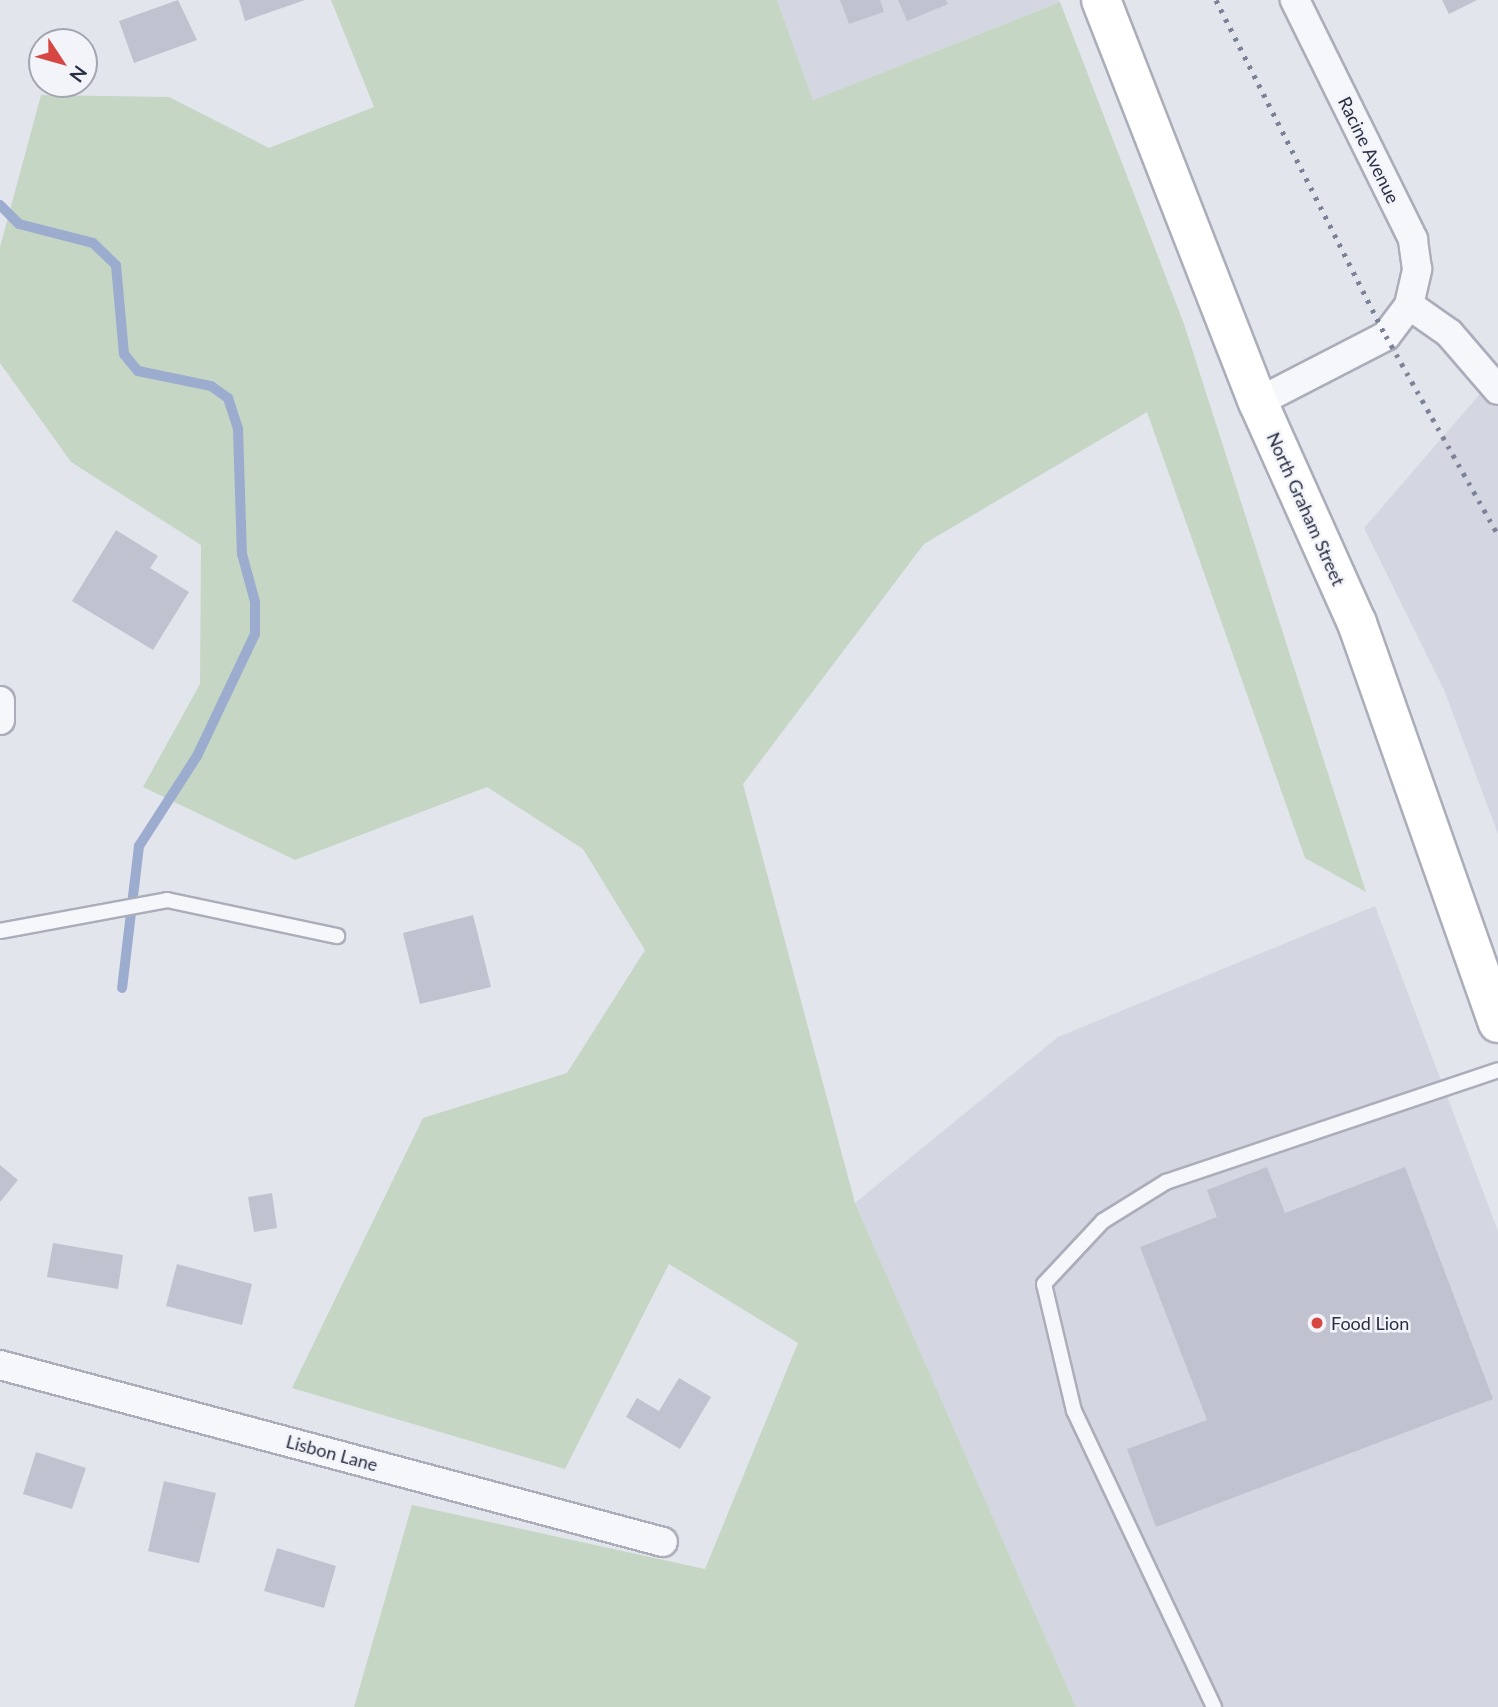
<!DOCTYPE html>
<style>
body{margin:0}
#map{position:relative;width:1498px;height:1707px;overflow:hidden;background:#e3e5ec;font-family:Lato,sans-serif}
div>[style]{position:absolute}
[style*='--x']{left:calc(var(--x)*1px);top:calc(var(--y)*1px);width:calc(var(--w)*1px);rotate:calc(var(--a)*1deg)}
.built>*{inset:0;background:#d4d7e1}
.green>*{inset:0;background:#c5d6c4}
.stream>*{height:10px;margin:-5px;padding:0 5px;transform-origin:5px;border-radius:5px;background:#9cacce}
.building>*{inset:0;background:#c0c3cf}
.roads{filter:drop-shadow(2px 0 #abaeba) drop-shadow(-2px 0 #abaeba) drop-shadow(0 2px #abaeba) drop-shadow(0 -2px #abaeba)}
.service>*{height:14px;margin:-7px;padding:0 7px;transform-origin:7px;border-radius:7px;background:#f6f7fa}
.minor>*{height:28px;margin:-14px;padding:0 14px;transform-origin:14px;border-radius:14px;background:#f6f7fa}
.secondary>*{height:38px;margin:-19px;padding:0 19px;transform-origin:19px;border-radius:19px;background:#fff}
.rail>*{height:5px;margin-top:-2.5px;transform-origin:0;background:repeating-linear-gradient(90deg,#7b8197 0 3.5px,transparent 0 10.5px)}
.dots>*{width:19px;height:19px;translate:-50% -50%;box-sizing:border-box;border:4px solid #f3f4f9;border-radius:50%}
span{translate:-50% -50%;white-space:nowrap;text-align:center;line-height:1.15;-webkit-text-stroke:5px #f3f4f9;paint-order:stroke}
.street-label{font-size:18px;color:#292f45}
.poi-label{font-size:18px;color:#292f45}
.left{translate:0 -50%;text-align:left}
.north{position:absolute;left:28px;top:28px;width:70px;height:70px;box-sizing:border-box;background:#f3f4f9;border:2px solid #a2a5b1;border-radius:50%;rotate:126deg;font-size:19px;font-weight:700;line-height:28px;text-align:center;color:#292f45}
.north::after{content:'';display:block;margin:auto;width:24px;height:32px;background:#d74642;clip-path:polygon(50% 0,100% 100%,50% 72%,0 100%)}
</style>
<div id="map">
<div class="built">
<i style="clip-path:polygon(777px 0,1059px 0,1060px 2px,813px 100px)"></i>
<i style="clip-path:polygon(1498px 373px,1498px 834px,1444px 690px,1364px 528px)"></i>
<i style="clip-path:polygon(1375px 906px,1498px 1231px,1498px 1707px,1076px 1707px,855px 1203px,1058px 1037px)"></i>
</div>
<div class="green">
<i style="clip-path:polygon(331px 0,777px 0,813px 100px,1060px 2px,1184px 324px,1366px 892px,1305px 858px,1147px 412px,924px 544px,743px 784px,855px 1203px,1076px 1707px,354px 1707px,412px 1505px,705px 1569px,798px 1343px,669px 1264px,565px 1469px,292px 1388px,423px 1118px,567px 1073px,645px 950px,583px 849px,487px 787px,295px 860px,143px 787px,200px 684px,201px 545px,71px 462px,0 363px,0 247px,41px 95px,169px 97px,269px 148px,374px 107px)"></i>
</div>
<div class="stream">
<i style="--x:0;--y:205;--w:27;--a:45"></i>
<i style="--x:19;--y:224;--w:76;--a:14.4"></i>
<i style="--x:93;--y:243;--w:32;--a:44"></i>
<i style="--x:116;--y:265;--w:89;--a:84.9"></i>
<i style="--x:124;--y:354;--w:22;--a:51"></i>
<i style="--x:138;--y:371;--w:75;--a:11.6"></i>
<i style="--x:211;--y:386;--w:21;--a:35"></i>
<i style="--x:228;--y:398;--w:33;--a:72"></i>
<i style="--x:238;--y:429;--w:125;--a:88.2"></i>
<i style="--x:242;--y:554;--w:50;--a:74.8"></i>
<i style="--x:255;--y:602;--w:32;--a:90"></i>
<i style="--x:255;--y:634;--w:135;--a:115.4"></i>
<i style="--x:197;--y:756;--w:107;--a:122.8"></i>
<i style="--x:139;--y:846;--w:143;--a:96.8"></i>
</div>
<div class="building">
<i style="clip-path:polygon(178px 0,197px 40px,134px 63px,119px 21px)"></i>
<i style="clip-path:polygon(239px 0,305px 0,245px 21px)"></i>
<i style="clip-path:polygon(840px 0,880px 0,884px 12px,849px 24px)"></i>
<i style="clip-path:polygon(898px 0,946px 0,948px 4px,907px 21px)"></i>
<i style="clip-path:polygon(1442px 0,1477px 0,1449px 14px)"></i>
<i style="clip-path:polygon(116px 530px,158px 556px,150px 568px,189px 592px,153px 650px,72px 601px)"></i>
<i style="clip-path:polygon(473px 915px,491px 987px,420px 1004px,403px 933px)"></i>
<i style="clip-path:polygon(0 1165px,18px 1180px,0 1202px)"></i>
<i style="clip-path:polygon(1267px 1167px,1285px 1213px,1405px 1167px,1493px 1399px,1156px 1527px,1127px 1449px,1207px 1420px,1140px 1247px,1217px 1217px,1207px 1190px)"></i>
<i style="clip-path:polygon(272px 1193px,277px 1228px,254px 1232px,248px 1197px)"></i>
<i style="clip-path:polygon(53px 1243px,123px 1255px,118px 1289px,47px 1277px)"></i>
<i style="clip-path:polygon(177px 1264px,252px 1284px,242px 1325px,166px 1306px)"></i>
<i style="clip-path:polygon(679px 1378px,711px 1397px,680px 1449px,626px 1417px,637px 1398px,659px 1411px)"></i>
<i style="clip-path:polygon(36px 1452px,86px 1468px,72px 1509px,23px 1494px)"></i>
<i style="clip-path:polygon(164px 1481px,216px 1493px,199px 1563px,148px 1551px)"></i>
<i style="clip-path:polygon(277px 1548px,336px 1566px,324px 1608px,264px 1591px)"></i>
</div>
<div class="roads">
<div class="service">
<i style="--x:0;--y:931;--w:170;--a:-10.5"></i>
<i style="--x:167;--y:900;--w:174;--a:12"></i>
<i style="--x:1214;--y:1707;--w:327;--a:-115.3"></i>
<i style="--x:1074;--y:1411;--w:130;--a:-103.3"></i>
<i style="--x:1044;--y:1284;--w:86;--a:-46.9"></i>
<i style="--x:1103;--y:1221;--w:74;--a:-31.8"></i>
<i style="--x:1166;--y:1182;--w:350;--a:-18.6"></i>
</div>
<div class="minor">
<i style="--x:1409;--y:305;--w:49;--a:35"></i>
<i style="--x:1449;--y:333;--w:75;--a:49.3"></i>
<i style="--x:1258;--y:402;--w:144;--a:-27.3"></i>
<i style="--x:1386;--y:336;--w:39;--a:-53"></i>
<i style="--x:1409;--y:305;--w:37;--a:-77"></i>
<i style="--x:1417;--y:269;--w:30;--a:-98"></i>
<i style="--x:1413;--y:239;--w:267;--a:-116.3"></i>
<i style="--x:0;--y:701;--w:19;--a:90"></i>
<i style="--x:0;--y:1365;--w:686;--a:14.95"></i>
</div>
<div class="secondary">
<i style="--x:1101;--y:0;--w:432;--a:68.7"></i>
<i style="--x:1258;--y:402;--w:242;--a:65.9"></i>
<i style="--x:1357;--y:623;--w:424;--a:70.6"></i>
</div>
</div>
<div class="rail">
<i style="--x:1216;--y:0;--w:377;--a:63.2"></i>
<i style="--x:1386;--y:336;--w:228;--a:60.6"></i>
</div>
<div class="dots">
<i style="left:1317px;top:1323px;background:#d74642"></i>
</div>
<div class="street-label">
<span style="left:1369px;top:150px;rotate:64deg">Racine Avenue</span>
<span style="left:1306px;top:509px;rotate:66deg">North Graham Street</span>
<span style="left:332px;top:1453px;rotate:15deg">Lisbon Lane</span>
</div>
<div class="poi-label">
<span class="left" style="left:1331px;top:1323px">Food Lion</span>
</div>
<div class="north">N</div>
</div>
